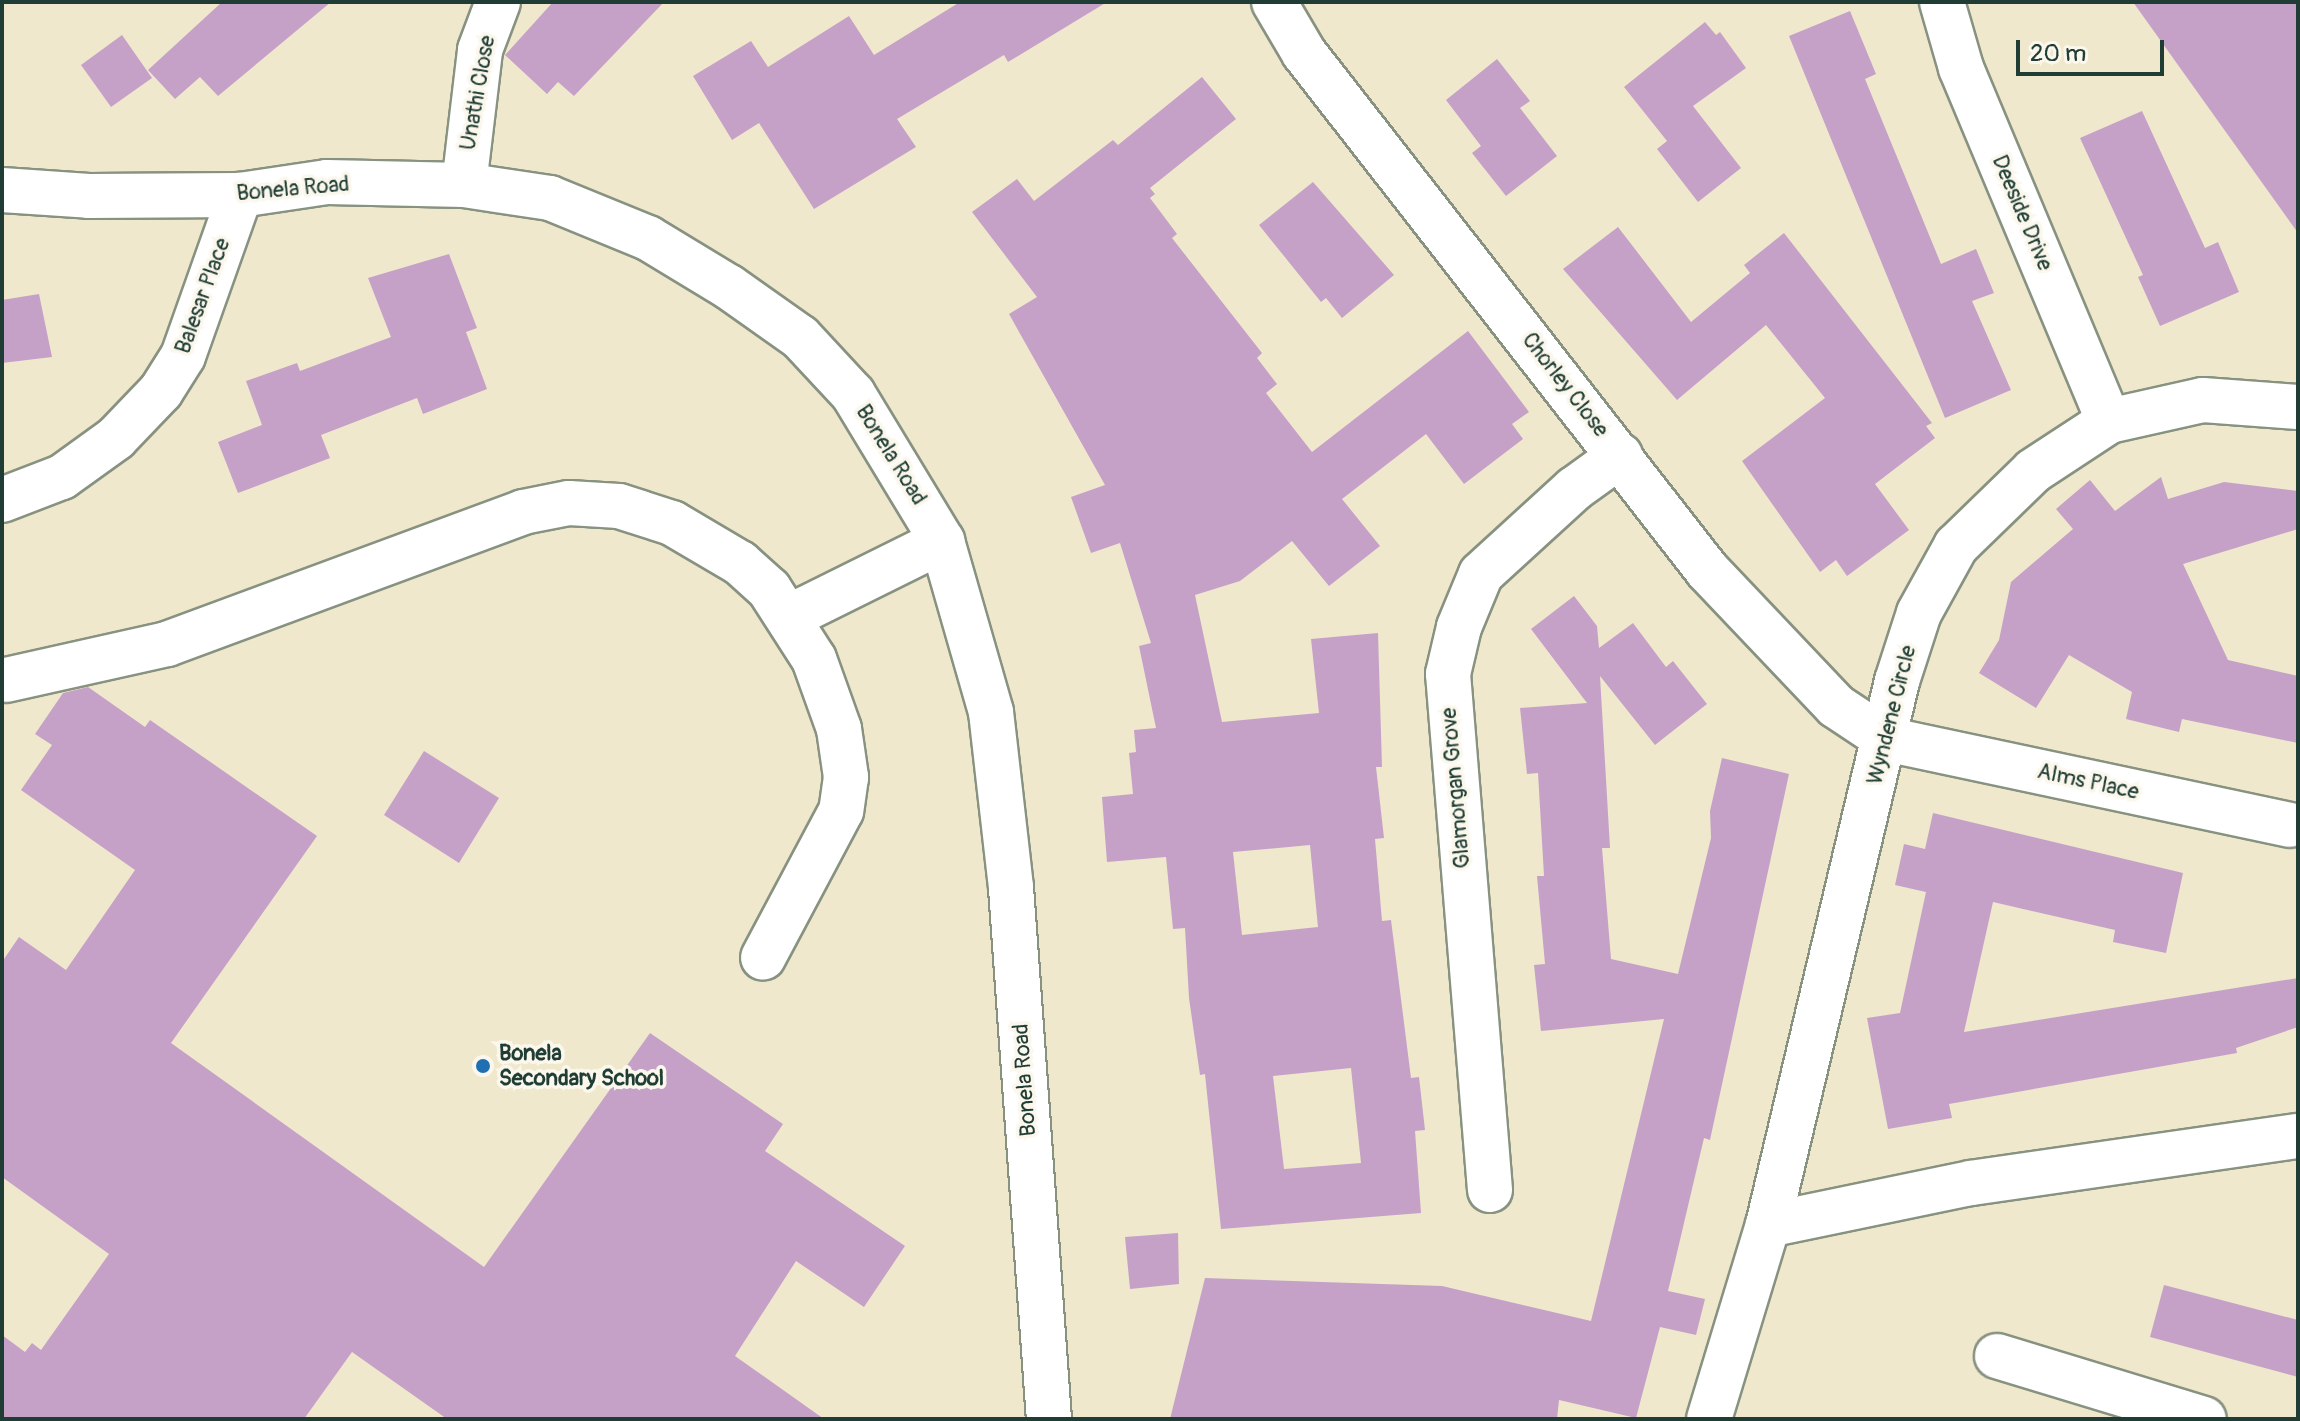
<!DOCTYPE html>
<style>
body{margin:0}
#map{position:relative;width:2300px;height:1421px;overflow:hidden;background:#efe8cd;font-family:Pangolin,sans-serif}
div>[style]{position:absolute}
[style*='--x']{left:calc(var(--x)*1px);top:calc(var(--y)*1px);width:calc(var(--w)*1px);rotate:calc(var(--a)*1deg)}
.building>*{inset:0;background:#c5a1c8}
.roads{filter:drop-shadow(2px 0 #879280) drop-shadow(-2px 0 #879280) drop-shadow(0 2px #879280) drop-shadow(0 -2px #879280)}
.minor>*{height:44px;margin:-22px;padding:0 22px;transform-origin:22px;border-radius:22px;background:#fff}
.dots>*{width:22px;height:22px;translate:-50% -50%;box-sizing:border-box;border:4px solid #fbf7ec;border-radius:50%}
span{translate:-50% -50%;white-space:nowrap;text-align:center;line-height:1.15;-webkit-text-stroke:7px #fbf7ec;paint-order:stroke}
.street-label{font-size:22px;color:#1f3d34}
.poi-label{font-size:22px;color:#1f3d34;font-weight:700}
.left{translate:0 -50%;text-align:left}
.frame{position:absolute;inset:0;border:4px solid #1f3d34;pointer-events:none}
.scale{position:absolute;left:2016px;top:40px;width:148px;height:36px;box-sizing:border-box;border:4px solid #1f3d34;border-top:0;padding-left:10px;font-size:24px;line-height:28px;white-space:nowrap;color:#1f3d34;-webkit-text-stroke:6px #fbf7ec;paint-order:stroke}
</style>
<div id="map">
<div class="building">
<i style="clip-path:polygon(222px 2px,331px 2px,218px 96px,200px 77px,175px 99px,148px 70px)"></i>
<i style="clip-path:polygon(553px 2px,664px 2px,574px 96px,558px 82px,547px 94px,505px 55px)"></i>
<i style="clip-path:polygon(960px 2px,1107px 2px,1008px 62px,1004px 55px,897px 119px,916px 147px,814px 209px,759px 123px,732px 140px,693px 76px,751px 41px,768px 67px,849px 16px,874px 55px)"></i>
<i style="clip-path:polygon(2133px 2px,2298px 2px,2298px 233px)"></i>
<i style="clip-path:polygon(1850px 11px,1876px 74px,1865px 79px,1941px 264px,1976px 249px,1994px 293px,1972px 301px,2011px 390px,1945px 418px,1789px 36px)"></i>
<i style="clip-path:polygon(1705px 22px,1716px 35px,1720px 32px,1746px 68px,1693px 106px,1741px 168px,1698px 202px,1657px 149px,1667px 141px,1624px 87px)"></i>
<i style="clip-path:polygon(122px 35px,152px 78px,111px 107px,81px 65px)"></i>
<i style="clip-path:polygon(1497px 59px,1530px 101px,1520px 108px,1557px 156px,1506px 196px,1472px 153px,1481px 146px,1446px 100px)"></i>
<i style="clip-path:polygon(evenodd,1202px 77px,1236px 119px,1150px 188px,1155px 194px,1150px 198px,1177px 234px,1172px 238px,1262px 353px,1257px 358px,1277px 384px,1266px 393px,1312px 452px,1468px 331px,1529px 412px,1512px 424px,1523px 439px,1464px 484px,1426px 434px,1342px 499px,1380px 546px,1329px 586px,1292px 541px,1240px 581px,1195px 595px,1222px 722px,1319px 713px,1311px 639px,1378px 633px,1382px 767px,1376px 767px,1384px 838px,1375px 839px,1382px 921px,1391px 920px,1411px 1078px,1419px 1077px,1425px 1130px,1415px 1131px,1421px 1213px,1221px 1229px,1205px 1074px,1200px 1075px,1189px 998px,1185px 928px,1173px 929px,1166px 857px,1107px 862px,1102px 797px,1133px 794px,1129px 753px,1136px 752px,1134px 730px,1156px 728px,1139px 646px,1151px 643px,1120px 543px,1091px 553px,1071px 497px,1105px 485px,1009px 314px,1037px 297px,972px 212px,1017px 179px,1034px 201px,1113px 140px,1118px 145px,1202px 77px,1310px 845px,1318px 927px,1242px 935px,1233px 852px,1310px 845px,1202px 77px,1351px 1068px,1361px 1163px,1284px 1169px,1273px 1076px,1351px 1068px)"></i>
<i style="clip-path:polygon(2142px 111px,2205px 248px,2218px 242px,2239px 292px,2160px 326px,2138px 277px,2143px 275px,2080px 138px)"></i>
<i style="clip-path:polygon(1313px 182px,1394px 275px,1342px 318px,1326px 298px,1321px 302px,1259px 225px)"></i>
<i style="clip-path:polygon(1618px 227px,1691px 322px,1750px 273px,1744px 265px,1784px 233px,1932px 423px,1926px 426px,1935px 438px,1875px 484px,1909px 530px,1847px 576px,1836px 560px,1820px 572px,1742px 461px,1825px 398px,1766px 325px,1677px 400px,1563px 269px)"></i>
<i style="clip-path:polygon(449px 254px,477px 328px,466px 332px,487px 389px,423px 414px,417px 398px,321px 435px,330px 458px,238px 493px,218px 442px,262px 425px,246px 381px,297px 363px,300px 371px,391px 337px,368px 278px)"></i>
<i style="clip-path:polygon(39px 294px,52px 357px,2px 363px,2px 300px)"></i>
<i style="clip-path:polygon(2161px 477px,2168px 499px,2224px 482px,2298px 491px,2298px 529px,2183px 564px,2228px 660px,2298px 676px,2298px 743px,2182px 719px,2179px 732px,2126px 719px,2132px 692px,2069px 655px,2036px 708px,1979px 673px,1999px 640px,2011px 582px,2073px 529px,2056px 509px,2090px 480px,2115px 511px)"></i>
<i style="clip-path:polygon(1574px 596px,1597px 626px,1599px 648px,1633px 623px,1666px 667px,1673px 661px,1707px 704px,1655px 745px,1600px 676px,1610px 848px,1602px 848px,1611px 959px,1678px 974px,1711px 838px,1710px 811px,1722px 758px,1789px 774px,1710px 1140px,1704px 1138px,1668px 1291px,1705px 1299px,1696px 1335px,1660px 1327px,1636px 1418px,1559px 1400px,1557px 1419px,1170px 1419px,1205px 1278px,1442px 1286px,1591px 1321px,1664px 1019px,1541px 1031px,1534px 965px,1545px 964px,1537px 876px,1544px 876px,1538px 773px,1527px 774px,1520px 708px,1587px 703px,1531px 629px)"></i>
<i style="clip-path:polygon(88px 687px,145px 727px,150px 720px,317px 836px,171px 1043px,484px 1267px,650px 1033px,783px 1124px,765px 1151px,905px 1246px,864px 1307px,796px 1261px,735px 1356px,824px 1419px,447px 1419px,352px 1352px,304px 1419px,2px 1419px,2px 1335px,25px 1352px,32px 1343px,41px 1350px,109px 1254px,2px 1177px,2px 962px,19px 937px,66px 970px,135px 870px,21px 790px,52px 745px,35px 734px,63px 693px)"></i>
<i style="clip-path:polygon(424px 751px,499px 798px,459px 863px,384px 815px)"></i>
<i style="clip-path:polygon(1933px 813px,2183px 873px,2166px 953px,2113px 942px,2115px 930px,1993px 902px,1964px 1032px,2298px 978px,2298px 1027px,2236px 1048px,2237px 1053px,1949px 1104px,1952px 1118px,1888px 1129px,1867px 1018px,1900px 1013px,1926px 892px,1895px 885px,1904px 844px,1925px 849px)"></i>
<i style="clip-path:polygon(1178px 1233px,1179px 1284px,1130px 1289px,1125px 1237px)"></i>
<i style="clip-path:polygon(2164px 1285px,2298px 1320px,2298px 1377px,2150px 1337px)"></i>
</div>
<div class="roads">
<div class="minor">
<i style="--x:1274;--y:2;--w:59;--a:59.5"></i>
<i style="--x:1304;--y:53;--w:656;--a:52.06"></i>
<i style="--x:1707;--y:570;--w:187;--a:46.5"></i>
<i style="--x:1836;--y:706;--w:60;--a:33.4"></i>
<i style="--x:1886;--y:739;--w:413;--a:12"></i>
<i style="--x:1942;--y:2;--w:69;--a:73.9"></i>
<i style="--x:1961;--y:68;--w:383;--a:67.3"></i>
<i style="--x:464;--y:185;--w:136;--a:-83.2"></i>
<i style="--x:480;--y:50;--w:51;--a:-69.4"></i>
<i style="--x:2;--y:190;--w:87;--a:3.9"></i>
<i style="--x:89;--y:196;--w:151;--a:-0.4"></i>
<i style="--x:240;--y:195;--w:88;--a:-8.5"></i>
<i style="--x:327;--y:182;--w:137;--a:1.3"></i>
<i style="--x:464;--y:185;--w:87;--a:8.6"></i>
<i style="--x:550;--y:198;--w:106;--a:22.2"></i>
<i style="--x:648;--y:238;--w:95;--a:31.2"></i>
<i style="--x:729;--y:287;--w:87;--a:35.2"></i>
<i style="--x:800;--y:337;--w:78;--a:47.1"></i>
<i style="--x:853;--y:394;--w:172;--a:58.8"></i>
<i style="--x:942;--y:541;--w:178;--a:74"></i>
<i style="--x:991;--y:712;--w:177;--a:83.5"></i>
<i style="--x:1011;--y:888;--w:532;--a:85.91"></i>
<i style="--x:2;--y:500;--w:64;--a:-21"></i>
<i style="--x:62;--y:477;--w:67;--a:-35.8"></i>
<i style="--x:116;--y:438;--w:65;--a:-46.2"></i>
<i style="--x:161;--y:391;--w:41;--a:-57.8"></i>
<i style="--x:183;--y:356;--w:171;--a:-70.5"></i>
<i style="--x:789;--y:617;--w:171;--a:-26.4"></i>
<i style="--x:6;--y:680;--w:165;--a:-12.6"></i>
<i style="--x:167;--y:644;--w:380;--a:-20.3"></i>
<i style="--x:523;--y:512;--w:47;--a:-11.1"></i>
<i style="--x:569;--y:503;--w:50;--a:3.4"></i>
<i style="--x:619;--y:506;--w:56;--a:17.8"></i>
<i style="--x:672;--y:523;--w:79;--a:30.5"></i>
<i style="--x:740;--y:563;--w:39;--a:42"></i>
<i style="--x:769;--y:589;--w:83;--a:57.3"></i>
<i style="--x:814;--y:659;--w:74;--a:70.3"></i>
<i style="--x:839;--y:729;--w:49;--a:81.7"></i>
<i style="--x:846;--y:777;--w:34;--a:98"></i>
<i style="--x:841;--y:811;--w:166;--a:118"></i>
<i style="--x:1490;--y:1190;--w:518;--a:-94.65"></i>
<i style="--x:1448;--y:674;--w:48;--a:-76.8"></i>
<i style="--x:1459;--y:627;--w:57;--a:-67.5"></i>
<i style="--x:1481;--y:574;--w:126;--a:-42.4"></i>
<i style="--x:1574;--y:489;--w:57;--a:-35.7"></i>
<i style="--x:1768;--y:1225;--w:207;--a:-11.7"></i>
<i style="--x:1971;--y:1183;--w:330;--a:-8.2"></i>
<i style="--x:1997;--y:1356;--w:216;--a:16.9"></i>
<i style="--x:1709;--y:1419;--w:203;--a:-73.1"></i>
<i style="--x:1768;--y:1225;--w:559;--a:-76.66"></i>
<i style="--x:1897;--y:681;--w:71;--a:-72.1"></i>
<i style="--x:1919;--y:613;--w:77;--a:-61.1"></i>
<i style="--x:1956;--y:546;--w:107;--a:-44.2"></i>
<i style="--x:2033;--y:471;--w:91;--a:-33.3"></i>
<i style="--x:2109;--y:421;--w:96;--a:-12.6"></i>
<i style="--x:2203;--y:400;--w:95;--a:4.2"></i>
</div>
</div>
<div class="dots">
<i style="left:483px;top:1066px;background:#1f6fb2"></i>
</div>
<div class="street-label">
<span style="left:478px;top:93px;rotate:-80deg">Unathi Close</span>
<span style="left:293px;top:189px;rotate:-5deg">Bonela Road</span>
<span style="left:2022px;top:213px;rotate:67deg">Deeside Drive</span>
<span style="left:203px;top:296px;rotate:-70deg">Balesar Place</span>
<span style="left:1565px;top:385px;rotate:52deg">Chorley Close</span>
<span style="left:891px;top:455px;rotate:58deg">Bonela Road</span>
<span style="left:1892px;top:715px;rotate:-76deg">Wyndene Circle</span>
<span style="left:2088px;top:782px;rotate:12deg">Alms Place</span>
<span style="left:1456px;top:788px;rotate:-95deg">Glamorgan Grove</span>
<span style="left:1025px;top:1080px;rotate:-94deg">Bonela Road</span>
</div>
<div class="poi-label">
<span class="left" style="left:499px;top:1066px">Bonela<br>Secondary School</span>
</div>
<div class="frame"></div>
<div class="scale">20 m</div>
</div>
